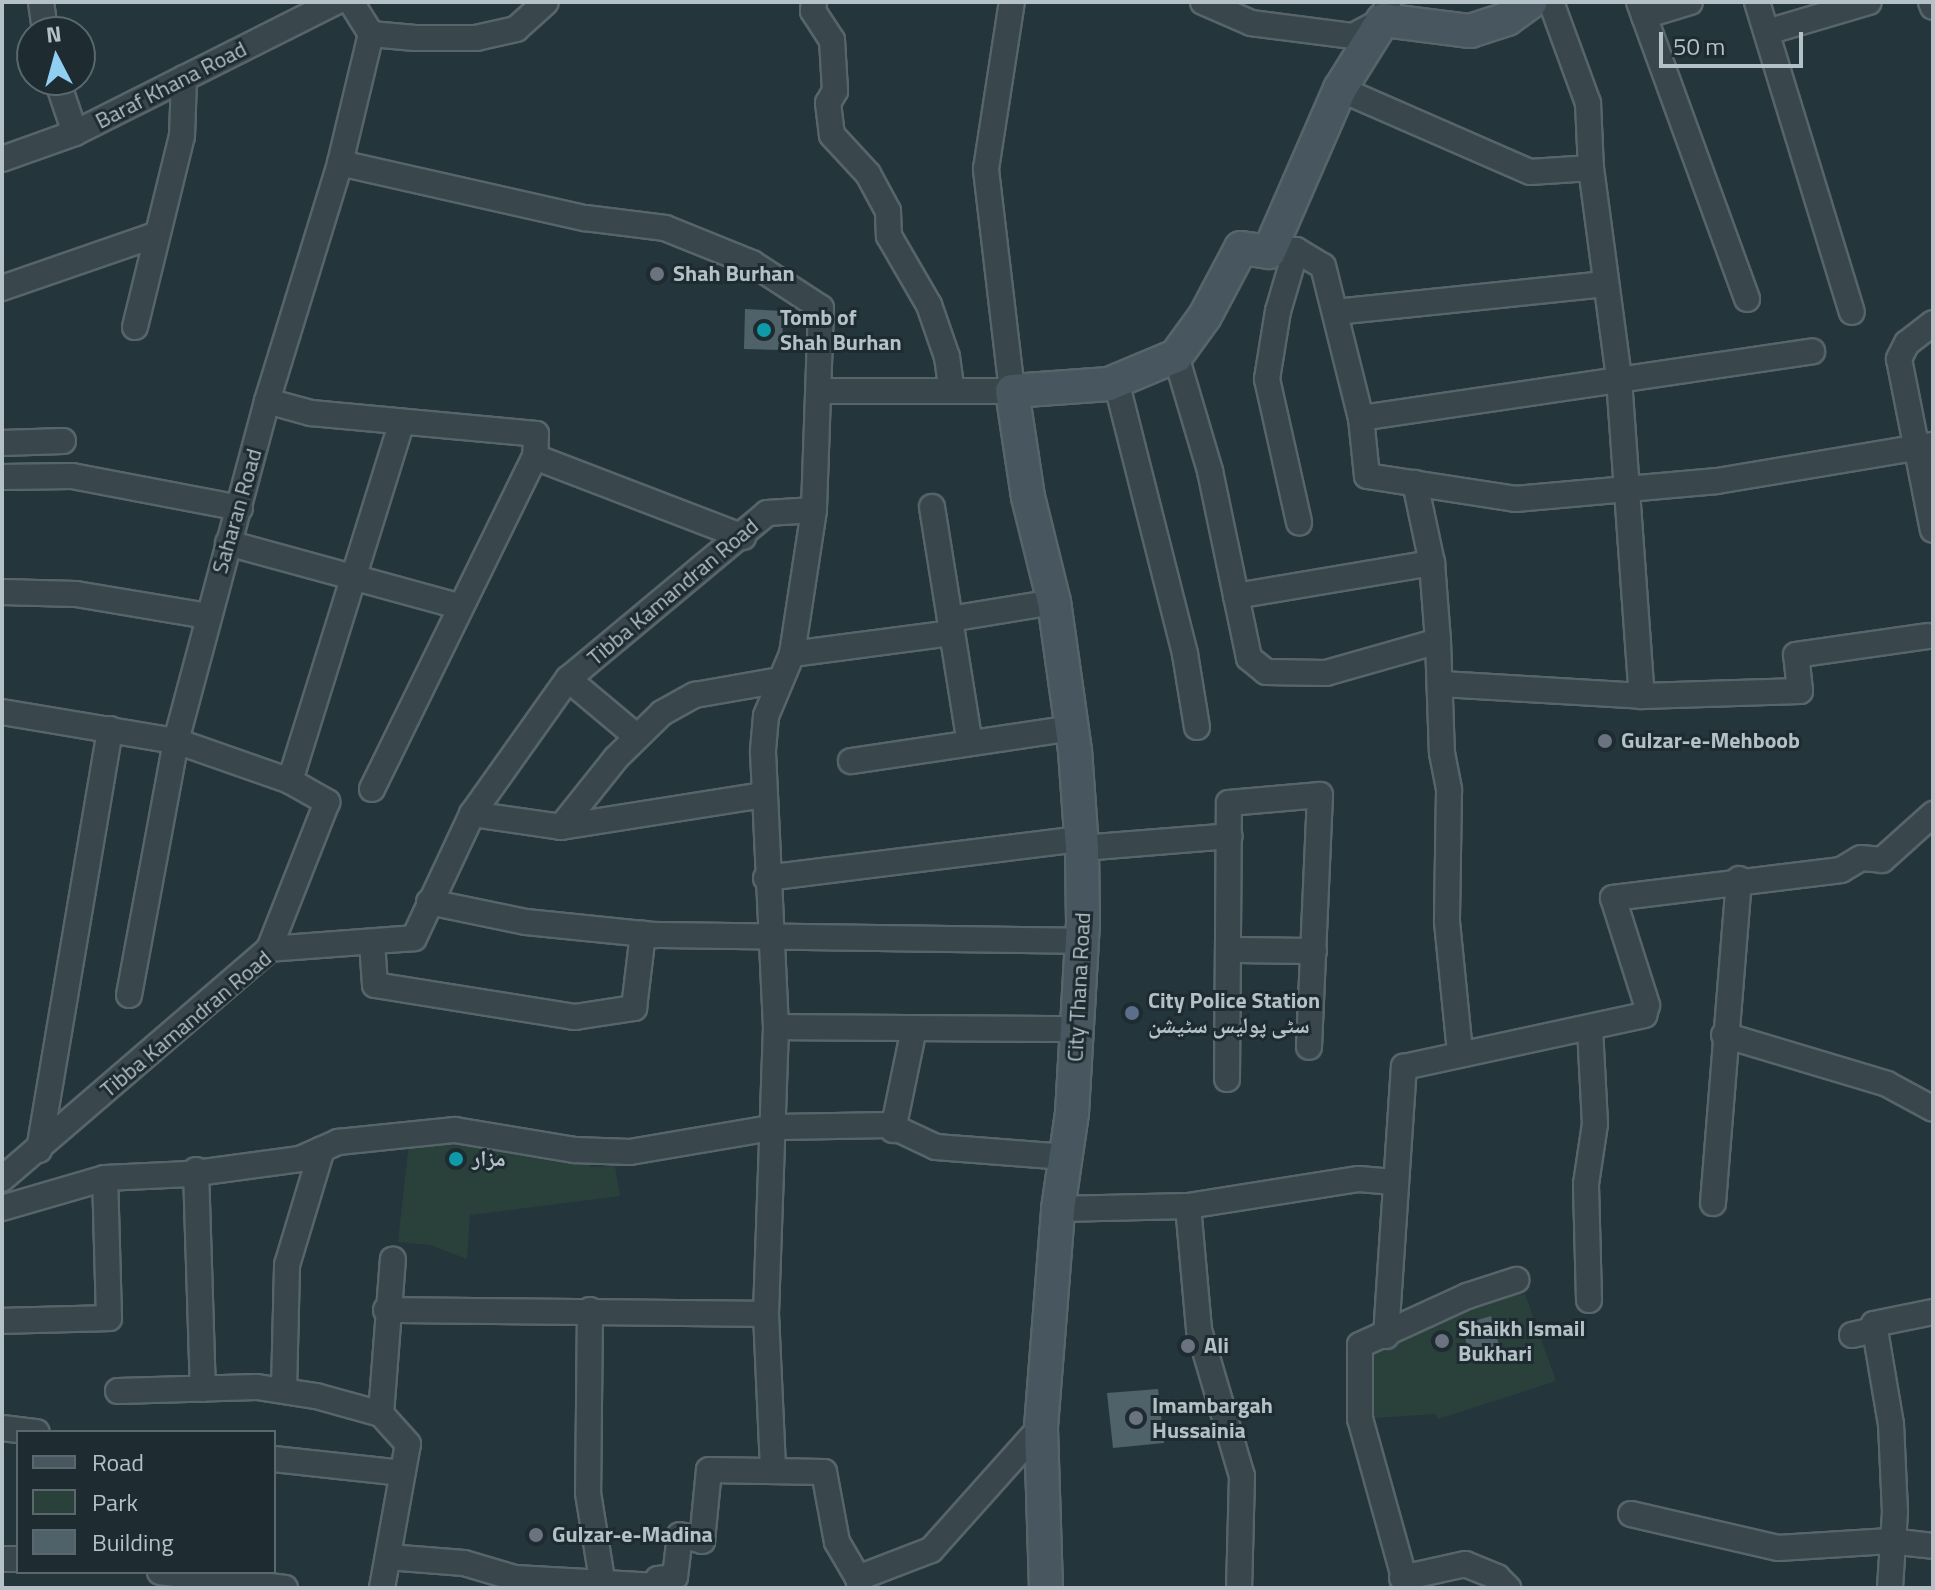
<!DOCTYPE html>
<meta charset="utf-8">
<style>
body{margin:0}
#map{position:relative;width:1935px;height:1590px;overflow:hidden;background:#25353c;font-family:"Titillium Web","Noto Naskh Arabic",sans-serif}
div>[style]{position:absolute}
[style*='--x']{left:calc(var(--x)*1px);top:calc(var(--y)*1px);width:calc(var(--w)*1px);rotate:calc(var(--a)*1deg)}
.green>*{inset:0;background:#2a413b}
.building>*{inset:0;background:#506269}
.roads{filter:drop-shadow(2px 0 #57646a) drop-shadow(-2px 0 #57646a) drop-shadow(0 2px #57646a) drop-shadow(0 -2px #57646a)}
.street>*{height:24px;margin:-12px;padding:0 12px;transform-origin:12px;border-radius:12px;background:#39464c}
.secondary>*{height:32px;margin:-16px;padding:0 16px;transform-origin:16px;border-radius:16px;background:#47565f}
.dots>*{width:22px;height:22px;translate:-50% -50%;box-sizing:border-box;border:4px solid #1e2b31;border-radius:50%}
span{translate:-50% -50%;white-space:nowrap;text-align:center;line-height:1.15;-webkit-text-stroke:6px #1e2b31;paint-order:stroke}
.street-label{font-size:22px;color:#b4c1c7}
.poi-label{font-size:22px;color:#b4c1c7;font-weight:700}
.left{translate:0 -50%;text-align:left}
.frame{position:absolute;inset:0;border:4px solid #b4c1c7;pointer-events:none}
.legend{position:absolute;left:16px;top:1430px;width:260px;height:144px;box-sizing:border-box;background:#1e2b31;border:2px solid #5a676d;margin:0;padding:10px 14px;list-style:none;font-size:24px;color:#b4c1c7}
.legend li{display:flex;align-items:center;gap:16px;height:40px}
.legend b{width:40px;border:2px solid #5a676d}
.north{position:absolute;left:16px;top:16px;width:80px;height:80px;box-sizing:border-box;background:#1e2b31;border:2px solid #5a676d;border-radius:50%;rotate:354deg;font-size:22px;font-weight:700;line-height:32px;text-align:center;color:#b4c1c7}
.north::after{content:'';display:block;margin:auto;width:28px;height:36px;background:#90cff1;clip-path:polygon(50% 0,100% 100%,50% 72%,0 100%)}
.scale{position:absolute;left:1659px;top:32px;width:144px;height:36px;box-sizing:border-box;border:4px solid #b4c1c7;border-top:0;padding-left:10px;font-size:24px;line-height:28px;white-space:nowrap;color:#b4c1c7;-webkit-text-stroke:6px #1e2b31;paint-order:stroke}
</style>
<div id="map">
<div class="green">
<i style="clip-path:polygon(410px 1133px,587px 1150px,590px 1167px,615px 1166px,620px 1196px,470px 1215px,467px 1259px,430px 1245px,398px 1242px)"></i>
<i style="clip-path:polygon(1525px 1294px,1556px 1381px,1438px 1419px,1435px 1414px,1360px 1419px,1360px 1345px,1467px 1296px)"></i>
</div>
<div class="building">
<i style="clip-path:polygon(745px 309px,783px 311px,782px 350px,744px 349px)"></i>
<i style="clip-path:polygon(1491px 1316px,1500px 1349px,1471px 1358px,1461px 1325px)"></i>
<i style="clip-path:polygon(1158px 1389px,1164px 1443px,1113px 1448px,1107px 1393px)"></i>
</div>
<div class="roads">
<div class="street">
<i style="--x:41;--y:2;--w:30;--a:82"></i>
<i style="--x:351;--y:2;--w:38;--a:58"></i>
<i style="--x:371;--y:34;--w:44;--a:5.2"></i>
<i style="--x:415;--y:38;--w:61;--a:0"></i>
<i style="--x:476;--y:38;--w:41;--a:-12.7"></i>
<i style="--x:516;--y:29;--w:40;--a:-42"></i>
<i style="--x:814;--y:2;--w:9;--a:96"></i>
<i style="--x:813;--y:11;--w:35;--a:57"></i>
<i style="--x:832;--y:40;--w:51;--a:86.6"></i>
<i style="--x:835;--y:91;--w:14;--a:120"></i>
<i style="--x:828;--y:103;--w:32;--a:83"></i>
<i style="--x:832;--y:135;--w:53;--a:47.3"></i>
<i style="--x:868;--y:174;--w:42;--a:61.6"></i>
<i style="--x:888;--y:211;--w:25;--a:88"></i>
<i style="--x:889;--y:236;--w:80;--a:59.9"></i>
<i style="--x:929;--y:305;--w:55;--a:70.9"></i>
<i style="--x:947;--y:357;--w:34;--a:82"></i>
<i style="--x:1203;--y:2;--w:52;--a:23.6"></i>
<i style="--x:1251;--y:23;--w:103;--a:7.3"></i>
<i style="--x:1353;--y:36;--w:34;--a:-28"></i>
<i style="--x:1383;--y:20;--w:19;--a:-74"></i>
<i style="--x:1551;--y:2;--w:108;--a:69.9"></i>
<i style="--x:1588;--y:103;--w:65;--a:87.4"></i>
<i style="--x:1591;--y:168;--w:213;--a:82.4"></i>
<i style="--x:1619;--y:379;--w:318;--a:85.9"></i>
<i style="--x:1639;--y:2;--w:316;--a:70"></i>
<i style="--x:1757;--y:2;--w:324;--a:73"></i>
<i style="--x:1931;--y:2;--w:5;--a:68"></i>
<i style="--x:1644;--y:16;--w:48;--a:-16.9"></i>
<i style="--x:1767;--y:32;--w:106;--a:-16.4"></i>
<i style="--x:57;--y:80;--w:56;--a:71.2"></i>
<i style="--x:1340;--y:89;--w:207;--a:23.6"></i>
<i style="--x:1530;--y:172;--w:61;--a:-3.8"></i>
<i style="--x:2;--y:159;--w:77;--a:-19.6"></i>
<i style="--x:75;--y:133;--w:292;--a:-26.7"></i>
<i style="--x:340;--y:163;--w:251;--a:12.7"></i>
<i style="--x:585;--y:218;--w:81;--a:7.1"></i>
<i style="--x:665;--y:228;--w:94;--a:21.9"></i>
<i style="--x:752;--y:263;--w:82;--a:33.1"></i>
<i style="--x:821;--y:308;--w:202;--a:92"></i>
<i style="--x:814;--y:510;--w:146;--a:98.7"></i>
<i style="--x:792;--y:654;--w:67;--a:112.8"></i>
<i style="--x:766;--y:716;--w:36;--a:95"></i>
<i style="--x:763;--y:752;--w:275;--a:87.3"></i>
<i style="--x:776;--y:1027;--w:287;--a:92"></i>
<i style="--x:766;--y:1314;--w:157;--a:87.4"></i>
<i style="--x:1296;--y:250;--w:64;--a:106.4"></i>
<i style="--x:1278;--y:311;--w:69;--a:99.2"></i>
<i style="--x:1267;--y:379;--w:147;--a:77.4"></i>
<i style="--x:1269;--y:252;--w:27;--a:-4"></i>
<i style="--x:1296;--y:250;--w:31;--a:31"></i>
<i style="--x:1323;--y:266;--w:157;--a:76"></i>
<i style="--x:1361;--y:418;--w:58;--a:84.1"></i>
<i style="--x:1367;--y:476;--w:150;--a:8.8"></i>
<i style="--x:1515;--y:499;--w:203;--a:-5.1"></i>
<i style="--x:1717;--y:481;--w:219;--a:-9.5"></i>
<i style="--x:2;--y:288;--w:162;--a:-19.1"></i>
<i style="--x:1335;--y:312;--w:272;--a:-5.9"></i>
<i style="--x:1933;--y:323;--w:33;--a:142"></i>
<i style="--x:1907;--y:343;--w:18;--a:117"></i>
<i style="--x:1899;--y:359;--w:174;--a:78.8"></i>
<i style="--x:135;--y:327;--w:197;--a:-76.2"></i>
<i style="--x:182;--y:136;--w:58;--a:-88"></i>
<i style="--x:1176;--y:356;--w:120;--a:73.5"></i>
<i style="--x:1210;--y:471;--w:191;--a:78.2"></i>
<i style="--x:1249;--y:658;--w:22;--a:39"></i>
<i style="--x:1266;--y:672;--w:60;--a:1"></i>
<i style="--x:1326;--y:673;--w:116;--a:-15.9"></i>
<i style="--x:1438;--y:641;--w:78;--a:-94.4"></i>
<i style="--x:1432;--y:563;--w:82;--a:-102"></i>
<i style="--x:1116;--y:381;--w:282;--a:75.8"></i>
<i style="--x:1185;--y:654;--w:74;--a:80.7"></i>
<i style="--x:822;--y:391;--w:190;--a:0"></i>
<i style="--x:1012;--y:391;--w:224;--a:-96.7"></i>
<i style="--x:986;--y:169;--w:169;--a:-81.2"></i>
<i style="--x:267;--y:401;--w:46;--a:15.3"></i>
<i style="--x:311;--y:413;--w:226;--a:5.3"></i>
<i style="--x:536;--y:434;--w:23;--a:92"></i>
<i style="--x:535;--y:457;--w:223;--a:21"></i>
<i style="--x:1361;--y:418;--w:456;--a:-8.4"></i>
<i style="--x:2;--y:443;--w:61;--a:-1.9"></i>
<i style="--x:2;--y:477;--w:70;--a:-0.8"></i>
<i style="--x:72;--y:476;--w:171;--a:10.8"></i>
<i style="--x:932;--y:507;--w:239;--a:80.9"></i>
<i style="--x:228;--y:543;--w:238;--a:15.3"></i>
<i style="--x:2;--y:592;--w:74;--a:1.5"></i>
<i style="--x:76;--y:594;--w:134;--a:9.5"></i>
<i style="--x:1236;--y:596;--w:199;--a:-9.6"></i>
<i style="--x:950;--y:619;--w:105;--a:-9.3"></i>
<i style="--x:1438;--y:641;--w:112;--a:88"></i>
<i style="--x:1442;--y:753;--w:38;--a:79"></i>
<i style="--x:1449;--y:790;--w:132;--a:90.9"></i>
<i style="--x:1447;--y:922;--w:131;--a:84.3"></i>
<i style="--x:792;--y:654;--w:160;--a:-7.5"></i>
<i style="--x:568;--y:679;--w:90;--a:40"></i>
<i style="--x:1442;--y:684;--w:200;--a:3.4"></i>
<i style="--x:1642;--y:696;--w:158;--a:-1.8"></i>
<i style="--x:1800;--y:691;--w:36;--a:-96"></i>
<i style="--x:1796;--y:655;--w:133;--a:-8.2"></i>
<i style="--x:2;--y:712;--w:176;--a:9.5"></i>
<i style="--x:176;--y:741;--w:121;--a:19.3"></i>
<i style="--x:290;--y:781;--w:43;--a:29.6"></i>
<i style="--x:327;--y:802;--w:158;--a:111.5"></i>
<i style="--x:851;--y:761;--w:223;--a:-8.5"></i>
<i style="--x:290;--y:781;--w:376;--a:-72.7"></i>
<i style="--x:372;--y:789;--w:370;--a:-63.9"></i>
<i style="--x:472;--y:814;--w:90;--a:8.3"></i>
<i style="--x:561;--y:827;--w:204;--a:-9"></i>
<i style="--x:561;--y:827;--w:88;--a:-51.4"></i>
<i style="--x:616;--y:758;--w:64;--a:-44.4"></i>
<i style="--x:662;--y:713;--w:38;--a:-29"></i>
<i style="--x:695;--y:695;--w:86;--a:-10"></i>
<i style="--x:1082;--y:848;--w:148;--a:-4.6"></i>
<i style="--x:766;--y:878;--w:315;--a:-7.1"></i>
<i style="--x:429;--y:902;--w:99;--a:11.7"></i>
<i style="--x:526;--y:922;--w:130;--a:5.8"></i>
<i style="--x:655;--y:935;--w:426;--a:0.8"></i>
<i style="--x:372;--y:942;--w:43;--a:86"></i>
<i style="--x:375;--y:985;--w:203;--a:9.1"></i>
<i style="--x:575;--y:1017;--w:60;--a:-8.7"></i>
<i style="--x:634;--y:1008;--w:75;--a:-83.1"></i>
<i style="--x:1232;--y:950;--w:82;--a:0.7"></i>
<i style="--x:129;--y:995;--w:258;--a:-79.5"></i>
<i style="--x:176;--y:741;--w:352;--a:-75"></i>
<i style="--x:267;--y:401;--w:249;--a:-72.9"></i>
<i style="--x:340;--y:163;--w:133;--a:-76.5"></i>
<i style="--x:776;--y:1027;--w:300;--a:0.4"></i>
<i style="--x:1724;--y:1035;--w:170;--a:16.7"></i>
<i style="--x:1887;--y:1084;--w:52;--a:28.5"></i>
<i style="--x:1227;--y:1079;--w:276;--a:-89.6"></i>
<i style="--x:1229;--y:803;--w:91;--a:-5"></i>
<i style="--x:1320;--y:795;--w:252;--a:92.5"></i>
<i style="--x:893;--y:1130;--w:103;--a:-78.3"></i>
<i style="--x:39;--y:1150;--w:427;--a:-80.4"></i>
<i style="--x:196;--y:1170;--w:219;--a:88.2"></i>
<i style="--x:2;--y:1179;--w:352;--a:-40.7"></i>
<i style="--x:269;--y:949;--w:145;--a:-4.3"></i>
<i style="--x:414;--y:938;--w:137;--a:-64.9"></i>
<i style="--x:472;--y:814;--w:166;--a:-54.6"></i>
<i style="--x:568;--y:679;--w:259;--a:-39.8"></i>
<i style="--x:767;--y:513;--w:47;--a:-3.7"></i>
<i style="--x:1713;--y:1203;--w:325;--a:-85.4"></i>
<i style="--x:1188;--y:1206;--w:124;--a:84.9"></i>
<i style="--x:1199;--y:1330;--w:152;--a:73.6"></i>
<i style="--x:1242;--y:1476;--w:112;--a:91.5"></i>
<i style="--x:2;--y:1208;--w:107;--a:-16.2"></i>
<i style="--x:105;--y:1178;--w:84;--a:-2.7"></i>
<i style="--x:189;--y:1174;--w:112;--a:-7.7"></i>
<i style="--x:300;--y:1159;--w:42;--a:-24.1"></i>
<i style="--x:338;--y:1142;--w:118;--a:-5.9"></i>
<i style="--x:455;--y:1130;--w:122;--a:9.5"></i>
<i style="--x:575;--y:1150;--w:55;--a:2.1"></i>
<i style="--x:630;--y:1152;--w:148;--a:-9.7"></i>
<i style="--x:776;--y:1127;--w:113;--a:-1"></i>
<i style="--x:889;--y:1125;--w:52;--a:25.1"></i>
<i style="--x:936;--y:1147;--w:130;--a:4.4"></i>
<i style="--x:1058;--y:1209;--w:130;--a:-1.3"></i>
<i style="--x:1188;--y:1206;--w:173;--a:-9"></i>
<i style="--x:1359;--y:1179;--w:35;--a:5"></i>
<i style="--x:1589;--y:1300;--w:116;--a:-91.5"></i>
<i style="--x:1586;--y:1184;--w:61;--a:-81.5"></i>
<i style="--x:1595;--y:1124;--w:95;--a:-93"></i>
<i style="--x:386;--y:1310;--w:380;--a:0.6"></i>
<i style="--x:590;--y:1310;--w:183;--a:90.6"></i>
<i style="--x:588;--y:1493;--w:87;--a:80.8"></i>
<i style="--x:2;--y:1321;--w:107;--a:-1.6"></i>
<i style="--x:109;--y:1318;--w:140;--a:-91.6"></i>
<i style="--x:1874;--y:1324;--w:101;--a:80.4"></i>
<i style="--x:1891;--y:1424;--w:88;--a:87.4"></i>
<i style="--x:1895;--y:1512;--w:76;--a:93.8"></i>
<i style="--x:1852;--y:1335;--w:18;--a:-13"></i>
<i style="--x:1870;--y:1331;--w:8;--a:-60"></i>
<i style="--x:1874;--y:1324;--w:60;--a:-11.5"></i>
<i style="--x:1386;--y:1336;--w:270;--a:-86.2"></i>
<i style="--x:1404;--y:1067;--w:246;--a:-12.2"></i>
<i style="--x:1644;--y:1015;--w:10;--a:-73"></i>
<i style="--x:1647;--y:1005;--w:112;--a:-107.6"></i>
<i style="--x:1613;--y:898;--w:230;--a:-7"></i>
<i style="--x:1841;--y:870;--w:23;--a:-31"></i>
<i style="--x:1861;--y:858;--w:21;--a:5"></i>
<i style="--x:1882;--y:860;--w:69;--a:-42"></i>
<i style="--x:284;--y:1390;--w:125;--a:-88.6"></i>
<i style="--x:287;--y:1265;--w:121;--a:-73.2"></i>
<i style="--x:118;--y:1391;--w:139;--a:-1.6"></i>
<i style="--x:257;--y:1387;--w:60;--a:8.7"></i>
<i style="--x:316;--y:1396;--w:67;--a:15.5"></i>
<i style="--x:2;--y:1428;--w:35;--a:7"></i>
<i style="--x:274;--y:1459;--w:129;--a:6.2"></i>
<i style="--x:1631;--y:1514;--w:151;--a:13"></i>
<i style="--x:1778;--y:1548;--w:112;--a:-3.6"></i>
<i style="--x:1890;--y:1541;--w:43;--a:6.6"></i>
<i style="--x:388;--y:1557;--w:76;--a:4.5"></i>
<i style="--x:464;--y:1563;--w:53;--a:16.4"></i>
<i style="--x:515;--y:1578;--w:143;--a:3.2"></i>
<i style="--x:2;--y:1559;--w:16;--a:0"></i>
<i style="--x:160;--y:1572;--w:126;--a:7.3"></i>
<i style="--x:1402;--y:1578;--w:65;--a:-12.5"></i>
<i style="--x:1465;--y:1564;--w:35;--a:22"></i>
<i style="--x:1497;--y:1577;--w:16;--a:45"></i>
<i style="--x:382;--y:1588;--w:146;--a:-79.8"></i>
<i style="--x:408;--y:1444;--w:40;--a:-132"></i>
<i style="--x:381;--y:1414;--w:155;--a:-85.6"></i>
<i style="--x:657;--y:1588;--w:9;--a:-84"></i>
<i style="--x:658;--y:1579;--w:17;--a:-7"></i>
<i style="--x:675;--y:1577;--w:42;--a:-83.2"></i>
<i style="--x:680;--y:1535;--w:23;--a:15"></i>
<i style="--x:702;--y:1541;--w:71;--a:-84.4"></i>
<i style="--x:709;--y:1470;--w:115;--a:1"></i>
<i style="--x:824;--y:1472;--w:71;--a:79.5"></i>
<i style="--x:837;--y:1542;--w:42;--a:59.7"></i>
<i style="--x:860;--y:1588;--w:10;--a:-101"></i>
<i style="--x:858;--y:1578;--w:78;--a:-21"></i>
<i style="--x:931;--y:1550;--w:165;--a:-48.2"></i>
<i style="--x:1407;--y:1588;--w:175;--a:-105.5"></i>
<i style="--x:1360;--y:1419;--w:74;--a:-90"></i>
<i style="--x:1360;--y:1345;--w:118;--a:-24.6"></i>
<i style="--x:1467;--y:1296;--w:52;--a:-18.1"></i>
</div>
<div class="secondary">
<i style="--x:1046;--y:1588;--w:161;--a:-91.8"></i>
<i style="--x:1041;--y:1427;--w:219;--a:-85.5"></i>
<i style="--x:1058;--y:1209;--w:97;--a:-81.7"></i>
<i style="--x:1072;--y:1113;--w:191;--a:-86.7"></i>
<i style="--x:1083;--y:922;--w:74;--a:-90.8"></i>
<i style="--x:1082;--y:848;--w:97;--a:-94.1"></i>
<i style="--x:1075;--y:751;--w:150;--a:-98"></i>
<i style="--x:1054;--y:602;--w:108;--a:-103.9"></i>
<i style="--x:1028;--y:497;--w:107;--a:-98.6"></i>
<i style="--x:1012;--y:391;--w:97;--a:-4.1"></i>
<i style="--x:1109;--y:384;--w:73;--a:-22.7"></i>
<i style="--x:1176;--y:356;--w:49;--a:-54.1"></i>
<i style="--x:1205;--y:316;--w:77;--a:-62.1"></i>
<i style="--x:1241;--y:248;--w:28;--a:8"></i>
<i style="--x:1269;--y:252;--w:178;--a:-66.5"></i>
<i style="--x:1340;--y:89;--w:81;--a:-58.1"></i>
<i style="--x:1383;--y:20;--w:88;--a:7.2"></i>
<i style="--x:1470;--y:31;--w:39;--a:-18"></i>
<i style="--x:1507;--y:19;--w:29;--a:-36"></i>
</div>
</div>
<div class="dots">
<i style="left:657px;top:274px;background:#6b7280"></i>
<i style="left:764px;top:330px;background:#0f9aa8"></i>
<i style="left:1605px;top:741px;background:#6b7280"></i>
<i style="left:1132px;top:1013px;background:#5c6f8a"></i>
<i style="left:456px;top:1159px;background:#0f9aa8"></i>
<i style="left:1442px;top:1341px;background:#6b7280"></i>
<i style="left:1188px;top:1346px;background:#6b7280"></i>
<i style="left:1136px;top:1418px;background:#6b7280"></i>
<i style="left:536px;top:1535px;background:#6b7280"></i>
</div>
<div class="street-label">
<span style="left:171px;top:85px;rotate:-27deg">Baraf Khana Road</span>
<span style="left:237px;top:511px;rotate:-74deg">Saharan Road</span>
<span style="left:673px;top:592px;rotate:-40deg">Tibba Kamandran Road</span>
<span style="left:1079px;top:987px;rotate:-87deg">City Thana Road</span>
<span style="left:186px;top:1024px;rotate:-40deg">Tibba Kamandran Road</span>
</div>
<div class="poi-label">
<span class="left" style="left:673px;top:274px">Shah Burhan</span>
<span class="left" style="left:780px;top:330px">Tomb of<br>Shah Burhan</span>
<span class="left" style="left:1621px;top:741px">Gulzar-e-Mehboob</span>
<span class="left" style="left:1148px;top:1013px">City Police Station<br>سٹی پولیس سٹیشن</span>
<span class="left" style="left:472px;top:1159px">مزار</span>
<span class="left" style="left:1458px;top:1341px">Shaikh Ismail<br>Bukhari</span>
<span class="left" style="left:1204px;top:1346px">Ali</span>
<span class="left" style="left:1152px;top:1418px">Imambargah<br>Hussainia</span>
<span class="left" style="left:552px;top:1535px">Gulzar-e-Madina</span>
</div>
<div class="frame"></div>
<ul class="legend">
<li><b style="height:10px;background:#47565f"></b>Road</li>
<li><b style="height:22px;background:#2a413b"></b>Park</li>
<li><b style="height:22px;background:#506269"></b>Building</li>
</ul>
<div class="north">N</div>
<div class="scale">50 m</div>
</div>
